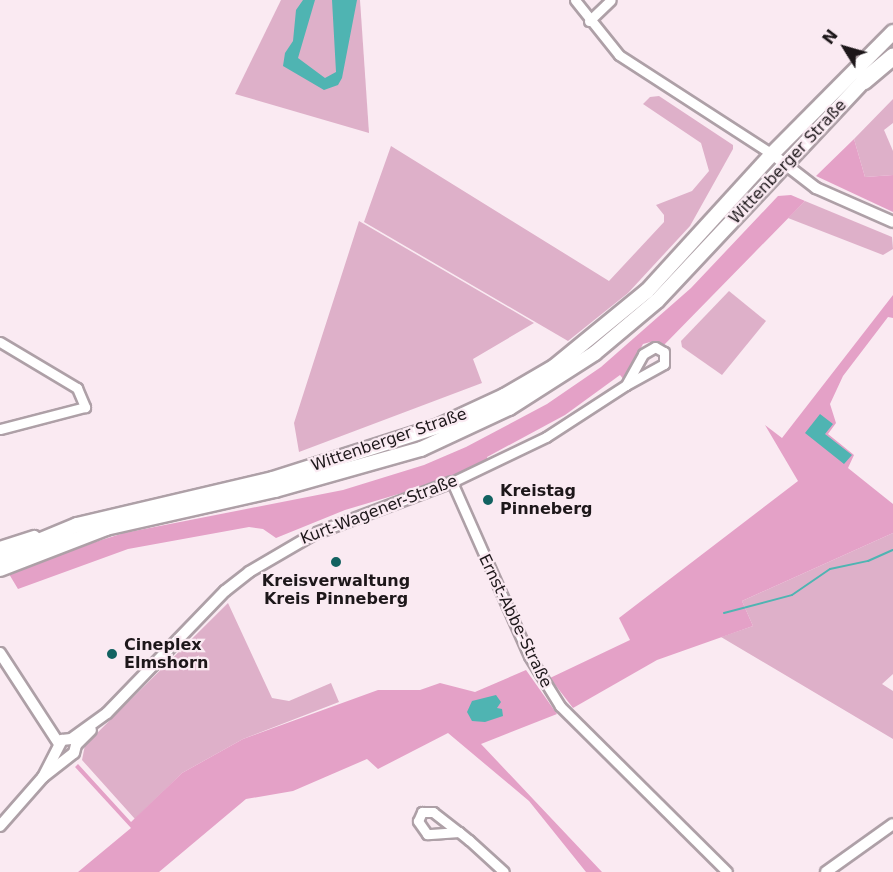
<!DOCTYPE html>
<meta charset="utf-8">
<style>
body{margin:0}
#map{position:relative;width:893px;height:872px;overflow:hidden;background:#faeaf2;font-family:"DejaVu Sans",sans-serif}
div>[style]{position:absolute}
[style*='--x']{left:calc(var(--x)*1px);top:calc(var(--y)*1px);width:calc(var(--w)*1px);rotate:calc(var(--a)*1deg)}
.green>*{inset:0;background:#deb0c9}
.forest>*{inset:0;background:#e4a1c7}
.water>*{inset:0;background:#4fb4b2}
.stream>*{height:2px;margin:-1px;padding:0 1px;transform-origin:1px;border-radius:1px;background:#4fb4b2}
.roads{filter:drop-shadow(2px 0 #aea0a7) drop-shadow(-2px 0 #aea0a7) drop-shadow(0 2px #aea0a7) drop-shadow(0 -2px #aea0a7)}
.minor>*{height:9px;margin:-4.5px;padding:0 4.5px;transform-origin:4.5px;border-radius:4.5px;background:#fff}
.tertiary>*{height:10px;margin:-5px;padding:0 5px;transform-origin:5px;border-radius:5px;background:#fff}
.secondary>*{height:12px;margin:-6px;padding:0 6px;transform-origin:6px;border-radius:6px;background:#fff}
.primary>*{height:14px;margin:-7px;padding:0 7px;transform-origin:7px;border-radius:7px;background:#fff}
.motorway>*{height:16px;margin:-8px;padding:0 8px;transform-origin:8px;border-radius:8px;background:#fff}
.dots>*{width:16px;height:16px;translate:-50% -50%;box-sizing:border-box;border:3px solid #faeaf2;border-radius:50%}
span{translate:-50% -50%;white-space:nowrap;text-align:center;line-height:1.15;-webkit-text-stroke:4.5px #faeaf2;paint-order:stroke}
.street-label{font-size:16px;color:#1d171a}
.poi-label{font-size:16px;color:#1d171a;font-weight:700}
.left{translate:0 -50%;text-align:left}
.north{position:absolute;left:815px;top:18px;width:60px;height:60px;-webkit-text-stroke:4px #faeaf2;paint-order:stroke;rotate:307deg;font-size:16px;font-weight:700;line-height:24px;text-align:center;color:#1d171a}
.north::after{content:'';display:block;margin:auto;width:21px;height:27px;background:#1d171a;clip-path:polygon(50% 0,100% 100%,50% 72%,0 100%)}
</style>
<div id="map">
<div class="green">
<i style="clip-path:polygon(281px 0,360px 0,369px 133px,235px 94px)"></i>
<i style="clip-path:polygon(659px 96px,733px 145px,733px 149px,690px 226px,628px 293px,568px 341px,364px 222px,391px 146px,609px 281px,664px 222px,664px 215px,656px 205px,692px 191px,709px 171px,701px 143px,643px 104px,650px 97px)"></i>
<i style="clip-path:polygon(893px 99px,893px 123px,884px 130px,893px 151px,893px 175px,865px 177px,854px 139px)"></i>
<i style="clip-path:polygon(805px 201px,892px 237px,893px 249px,883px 255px,788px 218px)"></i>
<i style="clip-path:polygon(359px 221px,534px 323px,473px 359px,482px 383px,299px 452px,294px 423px)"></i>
<i style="clip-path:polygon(729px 291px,766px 321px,722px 375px,682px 347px,681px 341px)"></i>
<i style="clip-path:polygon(893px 533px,893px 674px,882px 684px,893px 691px,893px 739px,721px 637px,753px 626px,742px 601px)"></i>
<i style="clip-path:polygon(228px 603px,272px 698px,289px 701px,331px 683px,339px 702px,243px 739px,182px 773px,135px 819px,82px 760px,85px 745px)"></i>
</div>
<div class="forest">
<i style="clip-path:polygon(854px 139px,865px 177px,893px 175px,893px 212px,816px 176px)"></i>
<i style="clip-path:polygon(791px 195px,805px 201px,664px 345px,654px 341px,643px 344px,624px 380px,620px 375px,565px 415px,487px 457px,489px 462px,449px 479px,345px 510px,276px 538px,263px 529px,249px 527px,128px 549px,18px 589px,9px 574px,47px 557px,124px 533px,343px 490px,424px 465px,466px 447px,547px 404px,601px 367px,691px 288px,778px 196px)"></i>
<i style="clip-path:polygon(893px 295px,893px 318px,888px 317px,843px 376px,830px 404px,836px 423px,828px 434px,854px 455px,848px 468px,893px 504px,893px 533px,742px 601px,753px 626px,657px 660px,573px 708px,550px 678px,630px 640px,619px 618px,798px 481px,765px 425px,782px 438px)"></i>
<i style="clip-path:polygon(526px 670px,557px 714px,481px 744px,602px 872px,586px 872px,529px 801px,448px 733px,378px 769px,367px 759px,293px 791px,246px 799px,159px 872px,78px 872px,131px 828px,75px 767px,78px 764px,131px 822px,182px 773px,243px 739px,378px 690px,420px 690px,440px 683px,475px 692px)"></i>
</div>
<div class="water">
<i style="clip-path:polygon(303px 0,315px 0,298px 58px,325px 78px,336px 72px,332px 0,357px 0,342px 78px,338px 85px,324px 90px,283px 66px,285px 53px,293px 41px,296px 10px)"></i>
<i style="clip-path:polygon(820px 414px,833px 424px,825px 434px,852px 455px,844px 464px,805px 433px)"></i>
<i style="clip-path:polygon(496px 695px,501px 702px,497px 708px,502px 709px,503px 716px,485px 722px,472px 721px,467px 712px,472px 701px)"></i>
</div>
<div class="stream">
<i style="--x:724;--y:613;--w:70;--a:-14.8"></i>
<i style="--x:792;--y:595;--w:46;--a:-34.4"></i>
<i style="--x:830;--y:569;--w:39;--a:-12"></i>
<i style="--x:868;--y:561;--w:27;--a:-24"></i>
</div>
<div class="roads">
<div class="minor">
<i style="--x:575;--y:0;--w:70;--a:51.3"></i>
<i style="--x:619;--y:55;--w:182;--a:32.9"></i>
<i style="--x:589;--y:21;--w:30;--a:-44"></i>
<i style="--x:0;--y:342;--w:90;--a:30.9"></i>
<i style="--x:77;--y:388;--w:21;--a:67"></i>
<i style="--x:85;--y:407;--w:88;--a:165.5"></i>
<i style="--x:655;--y:347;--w:10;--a:29"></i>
<i style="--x:664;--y:352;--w:12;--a:90"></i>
<i style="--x:664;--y:364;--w:43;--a:151.1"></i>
<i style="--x:626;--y:385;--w:35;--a:-61"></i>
<i style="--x:643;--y:354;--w:14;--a:-30"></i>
<i style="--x:626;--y:385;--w:95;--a:147"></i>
<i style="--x:546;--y:437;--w:104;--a:154.4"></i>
<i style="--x:452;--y:482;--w:190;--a:66.1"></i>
<i style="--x:529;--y:656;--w:59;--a:58.2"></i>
<i style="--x:560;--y:706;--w:235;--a:44.8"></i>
<i style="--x:459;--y:832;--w:32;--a:176"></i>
<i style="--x:427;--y:834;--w:16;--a:-125"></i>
<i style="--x:418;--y:821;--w:10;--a:-66"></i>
<i style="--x:422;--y:812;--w:11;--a:0"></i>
<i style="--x:433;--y:812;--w:33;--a:38"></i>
<i style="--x:459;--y:832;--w:13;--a:39"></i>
<i style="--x:469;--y:840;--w:47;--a:42.4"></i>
</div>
<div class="tertiary">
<i style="--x:772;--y:154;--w:56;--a:37.7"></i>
<i style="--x:816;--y:188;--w:84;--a:23.8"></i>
<i style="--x:0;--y:653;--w:108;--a:57"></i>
<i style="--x:43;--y:777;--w:42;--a:-62.8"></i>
<i style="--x:62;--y:740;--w:9;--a:-6"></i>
<i style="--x:71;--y:739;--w:44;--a:-35.8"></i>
<i style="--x:107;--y:713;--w:170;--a:-46"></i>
<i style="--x:225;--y:591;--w:31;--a:-38"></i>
<i style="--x:249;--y:572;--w:75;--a:-30.3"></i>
<i style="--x:314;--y:534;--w:147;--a:-20.6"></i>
<i style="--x:0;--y:826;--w:65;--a:-48.7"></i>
<i style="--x:43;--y:777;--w:39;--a:-38"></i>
<i style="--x:74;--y:753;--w:8;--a:-76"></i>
<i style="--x:76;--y:745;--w:21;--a:-45"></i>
<i style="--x:826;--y:872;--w:82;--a:-35.6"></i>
</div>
<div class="secondary">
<i style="--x:0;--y:548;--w:36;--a:-18"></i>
</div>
<div class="primary">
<i style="--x:0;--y:557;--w:83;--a:-22.6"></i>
<i style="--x:77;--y:525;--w:201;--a:-13.2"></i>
<i style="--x:273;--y:479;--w:174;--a:-17.7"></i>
<i style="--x:439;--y:426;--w:72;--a:-24.8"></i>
<i style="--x:504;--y:396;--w:58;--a:-30.1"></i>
<i style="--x:554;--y:367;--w:120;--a:-39.3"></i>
<i style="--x:647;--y:291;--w:185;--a:-47.6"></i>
<i style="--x:772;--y:154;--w:172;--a:-45.2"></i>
<i style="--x:0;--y:569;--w:114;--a:-21.1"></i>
<i style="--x:106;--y:528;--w:173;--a:-12.7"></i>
<i style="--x:275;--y:490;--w:152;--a:-15.7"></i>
<i style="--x:421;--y:449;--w:97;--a:-25"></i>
<i style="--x:509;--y:408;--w:102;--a:-32.6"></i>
<i style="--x:595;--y:353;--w:81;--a:-40"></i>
<i style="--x:657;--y:301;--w:310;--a:-46.8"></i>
</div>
<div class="motorway">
<i style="--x:864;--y:81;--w:38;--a:-40"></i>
</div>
</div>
<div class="dots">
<i style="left:488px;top:500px;background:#126261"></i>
<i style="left:336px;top:562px;background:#126261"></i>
<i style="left:112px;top:654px;background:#126261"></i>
</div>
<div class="street-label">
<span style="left:788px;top:162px;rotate:-47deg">Wittenberger Straße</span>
<span style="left:389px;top:440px;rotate:-19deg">Wittenberger Straße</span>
<span style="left:379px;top:510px;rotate:-21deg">Kurt-Wagener-Straße</span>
<span style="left:515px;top:621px;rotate:64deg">Ernst-Abbe-Straße</span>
</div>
<div class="poi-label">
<span class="left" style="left:500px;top:500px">Kreistag<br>Pinneberg</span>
<span style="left:336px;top:590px">Kreisverwaltung<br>Kreis Pinneberg</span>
<span class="left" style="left:124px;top:654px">Cineplex<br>Elmshorn</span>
</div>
<div class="north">N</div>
</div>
